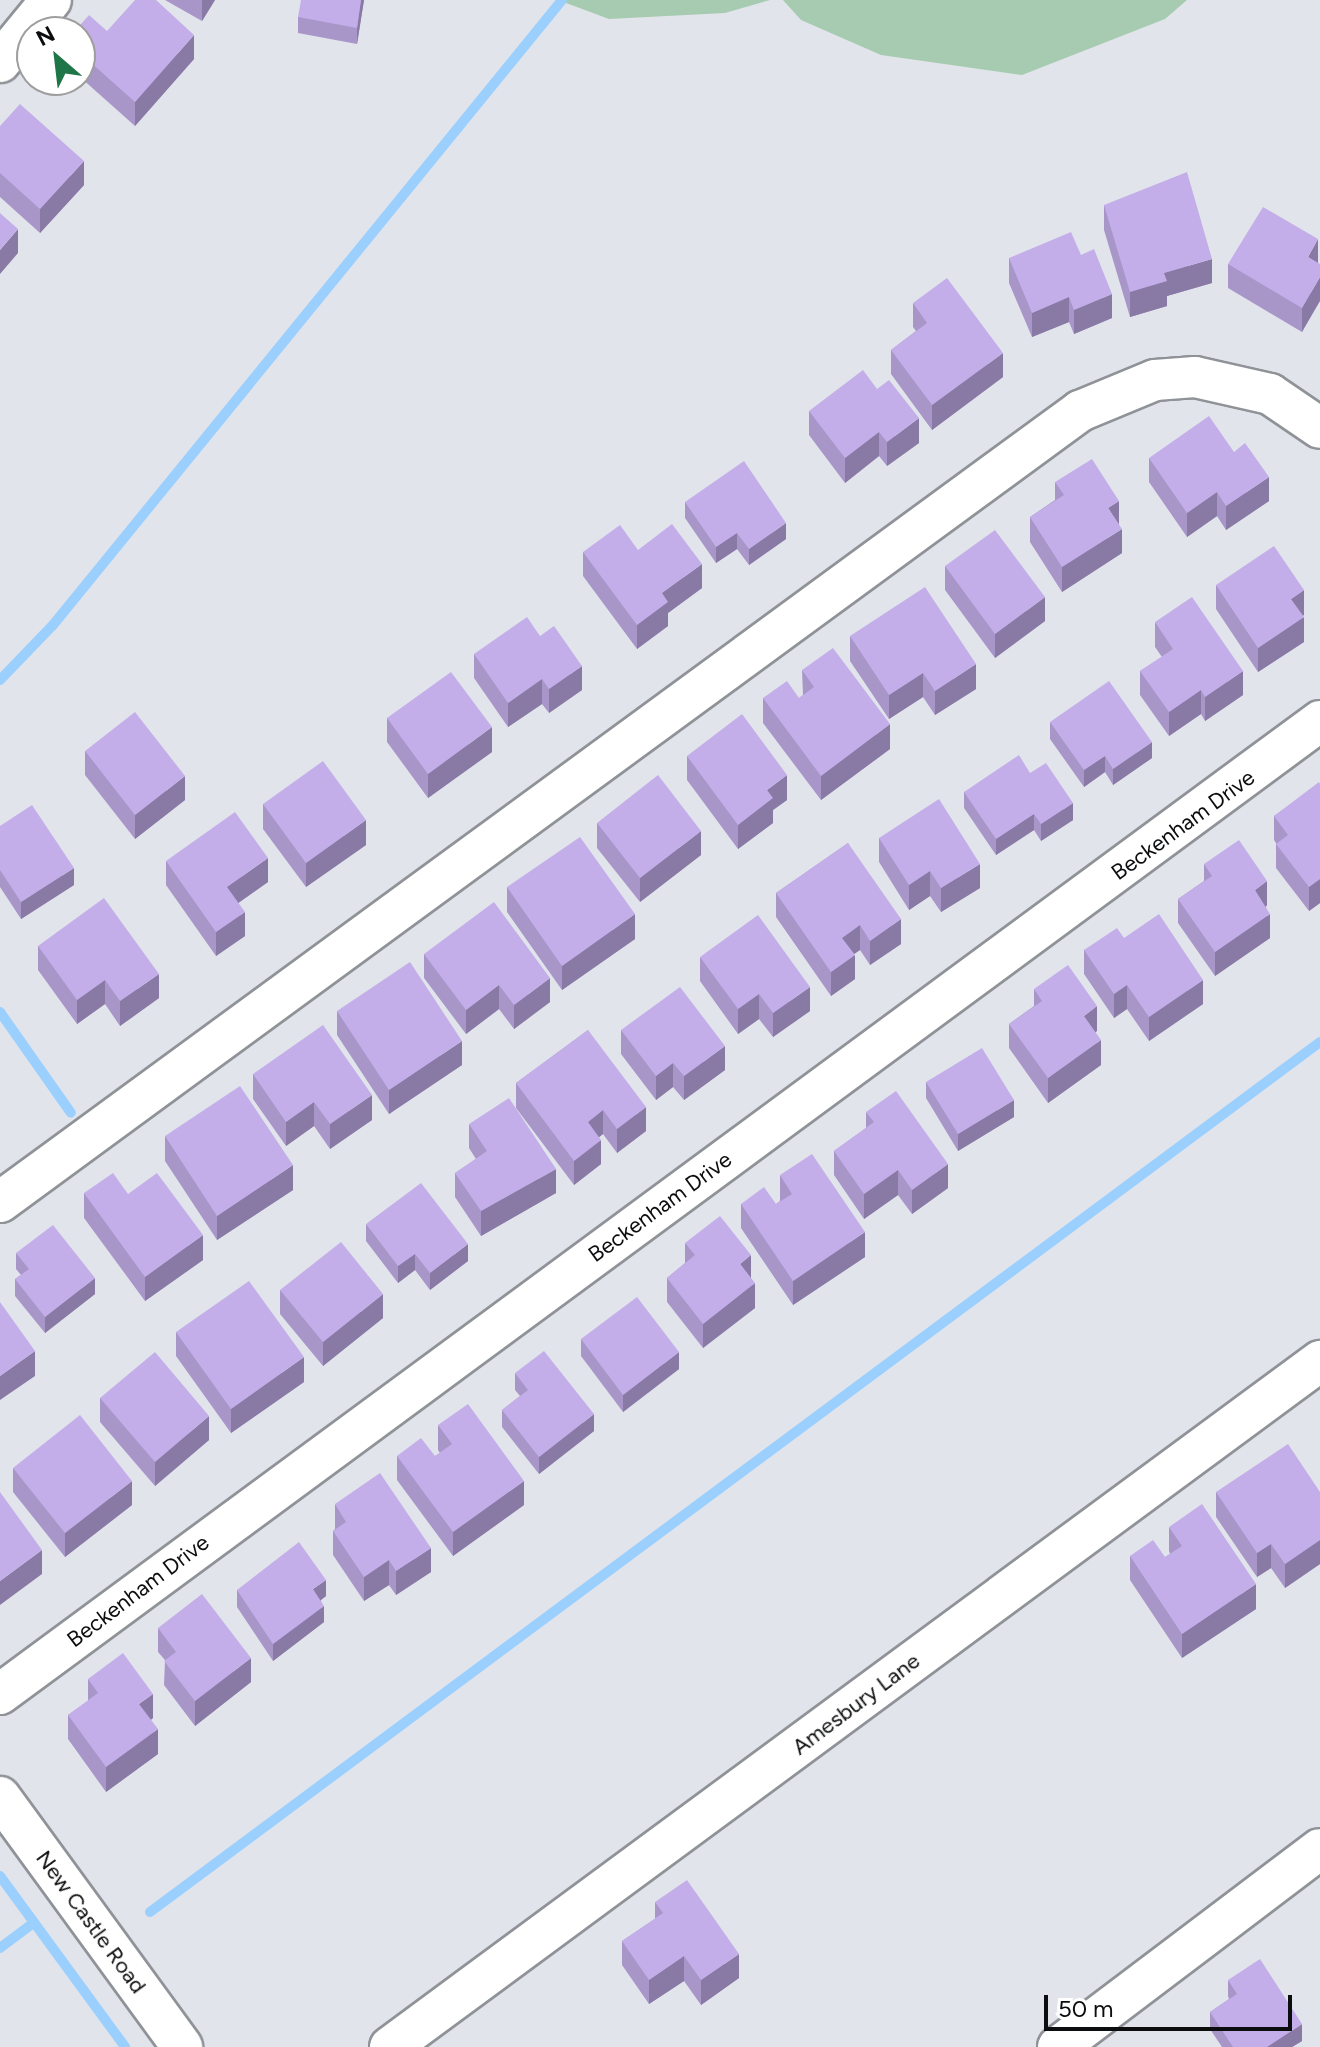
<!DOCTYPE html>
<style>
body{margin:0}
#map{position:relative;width:1320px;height:2047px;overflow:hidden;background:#e1e5eb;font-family:Figtree,sans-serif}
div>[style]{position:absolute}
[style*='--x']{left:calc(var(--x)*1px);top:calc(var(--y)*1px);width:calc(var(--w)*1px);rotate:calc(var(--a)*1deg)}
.green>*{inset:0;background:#a7cbb0}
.stream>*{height:10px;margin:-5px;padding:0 5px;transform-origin:5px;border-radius:5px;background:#9bcffe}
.roads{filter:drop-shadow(2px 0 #8f9398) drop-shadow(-2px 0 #8f9398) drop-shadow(0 2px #8f9398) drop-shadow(0 -2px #8f9398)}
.street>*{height:40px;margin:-20px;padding:0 20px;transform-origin:20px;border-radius:20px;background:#fff}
.wall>*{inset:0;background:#a896c9}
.shaded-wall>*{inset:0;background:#887aa4}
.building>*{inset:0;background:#c3aeea}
span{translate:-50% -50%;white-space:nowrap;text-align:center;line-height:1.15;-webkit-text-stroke:8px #fff;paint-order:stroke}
.street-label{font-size:22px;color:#0c0d0f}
.north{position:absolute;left:16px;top:16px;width:80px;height:80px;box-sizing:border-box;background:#fff;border:2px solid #9e9e9f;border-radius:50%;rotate:332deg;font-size:22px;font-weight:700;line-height:32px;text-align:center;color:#0c0d0f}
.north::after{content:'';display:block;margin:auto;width:28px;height:36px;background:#1e7548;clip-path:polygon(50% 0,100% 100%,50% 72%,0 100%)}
.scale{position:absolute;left:1044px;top:1995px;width:248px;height:36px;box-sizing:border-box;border:4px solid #0c0d0f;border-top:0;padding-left:10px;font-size:24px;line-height:28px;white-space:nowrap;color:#0c0d0f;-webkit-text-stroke:6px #fff;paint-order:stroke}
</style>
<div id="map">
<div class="green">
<i style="clip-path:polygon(558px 0,770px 0,725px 13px,609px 19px)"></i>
<i style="clip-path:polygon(783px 0,1187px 0,1165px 19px,1022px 75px,881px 55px,801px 20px)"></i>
</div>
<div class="stream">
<i style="--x:0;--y:680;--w:76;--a:-46.1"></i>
<i style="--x:53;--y:625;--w:806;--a:-50.84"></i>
<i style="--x:0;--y:1012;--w:123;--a:54.9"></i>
<i style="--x:0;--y:1876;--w:212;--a:53.8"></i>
<i style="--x:150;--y:1912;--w:1458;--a:-36.63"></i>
<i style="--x:0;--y:1948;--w:40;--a:-37"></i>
</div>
<div class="roads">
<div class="street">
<i style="--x:0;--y:62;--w:80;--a:-50.6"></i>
<i style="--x:0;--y:1202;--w:1339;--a:-36.22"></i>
<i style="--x:1080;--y:411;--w:81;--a:-22.5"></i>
<i style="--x:1155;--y:380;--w:40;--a:-4.3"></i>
<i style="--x:1195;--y:377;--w:77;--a:12.8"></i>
<i style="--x:1270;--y:394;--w:60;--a:34.2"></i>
<i style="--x:0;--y:1694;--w:1640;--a:-36.39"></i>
<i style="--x:0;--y:1797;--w:309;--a:53.9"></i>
<i style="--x:390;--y:2047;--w:1156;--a:-36.41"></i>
<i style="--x:1058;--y:2047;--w:328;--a:-37.1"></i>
</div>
</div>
<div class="wall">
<i style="clip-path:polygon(165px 0,215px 0,202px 21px)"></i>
<i style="clip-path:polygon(364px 0,357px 44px,298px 33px,298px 17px)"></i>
<i style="clip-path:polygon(107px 31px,194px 59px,135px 126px,80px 77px,80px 32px)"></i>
<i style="clip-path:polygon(0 126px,84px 185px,40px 233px,0 197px)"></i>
<i style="clip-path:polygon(1104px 205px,1212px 283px,1167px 296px,1167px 306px,1130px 317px,1104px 230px)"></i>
<i style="clip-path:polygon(1081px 255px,1112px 318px,1074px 334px,1069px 322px,1032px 337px,1009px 283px,1009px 258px)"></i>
<i style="clip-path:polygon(1318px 263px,1302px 332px,1228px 288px,1228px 264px)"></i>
<i style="clip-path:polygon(913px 303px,1003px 377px,932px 430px,891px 374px,891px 350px,916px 331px,913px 327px)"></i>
<i style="clip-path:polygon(809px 411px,919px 443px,887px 466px,879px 456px,845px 483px,809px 435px)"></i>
<i style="clip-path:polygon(1149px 458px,1269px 501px,1226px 530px,1217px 516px,1187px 537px,1149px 482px)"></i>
<i style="clip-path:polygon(1055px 482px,1122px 553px,1062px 592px,1030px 542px,1030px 517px,1055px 500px)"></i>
<i style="clip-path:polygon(685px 502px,786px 539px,749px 565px,737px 549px,716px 563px,685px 518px)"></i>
<i style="clip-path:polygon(638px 550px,702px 588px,668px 613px,668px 626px,637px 649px,583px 576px,583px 552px)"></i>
<i style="clip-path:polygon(945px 566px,1045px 621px,995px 658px,945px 590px)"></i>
<i style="clip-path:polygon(1216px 585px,1304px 615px,1302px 616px,1304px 642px,1258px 672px,1216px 609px)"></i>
<i style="clip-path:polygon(1155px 622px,1243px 695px,1205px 721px,1201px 714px,1169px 736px,1140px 695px,1140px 671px,1162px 657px,1155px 647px)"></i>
<i style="clip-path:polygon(540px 636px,582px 690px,549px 713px,542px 704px,508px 727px,474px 678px,474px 654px)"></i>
<i style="clip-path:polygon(850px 636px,976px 689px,935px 715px,923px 697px,889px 719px,850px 661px)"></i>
<i style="clip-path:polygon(802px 670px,890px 749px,821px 800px,763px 723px,763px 698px,799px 698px,803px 695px)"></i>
<i style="clip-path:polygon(387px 718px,492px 752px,428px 798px,387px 742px)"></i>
<i style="clip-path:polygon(1050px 722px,1152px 758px,1113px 785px,1105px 772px,1084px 787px,1050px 739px)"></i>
<i style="clip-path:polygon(85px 751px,185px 800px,135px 839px,85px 775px)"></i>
<i style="clip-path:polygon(687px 756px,787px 800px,773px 810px,773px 823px,738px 849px,687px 780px)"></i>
<i style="clip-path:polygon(1030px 773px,1073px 820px,1041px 841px,1034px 830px,996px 855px,964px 808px,964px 792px)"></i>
<i style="clip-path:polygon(1320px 784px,1320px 903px,1309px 911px,1276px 868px,1276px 843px,1274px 840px,1274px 816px)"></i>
<i style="clip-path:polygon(263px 804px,366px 845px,306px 887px,263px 829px)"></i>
<i style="clip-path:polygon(597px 823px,701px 855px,640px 902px,597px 848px)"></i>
<i style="clip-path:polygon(0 826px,74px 885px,21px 919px,0 887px)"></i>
<i style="clip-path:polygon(879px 838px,980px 888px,941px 912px,930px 896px,909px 910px,879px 862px)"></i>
<i style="clip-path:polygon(848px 843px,901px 944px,870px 965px,860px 950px,854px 954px,855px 979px,831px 996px,776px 917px,776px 893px)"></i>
<i style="clip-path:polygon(166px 861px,268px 882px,238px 903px,245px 936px,216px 956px,166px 885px)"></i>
<i style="clip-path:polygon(1204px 864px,1267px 905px,1266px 907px,1270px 938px,1215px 976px,1178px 923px,1178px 899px,1204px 881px)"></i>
<i style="clip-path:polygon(507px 887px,635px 939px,562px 990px,507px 912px)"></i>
<i style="clip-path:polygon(1124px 938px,1203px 1004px,1149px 1041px,1127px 1009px,1114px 1018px,1084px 974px,1084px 950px)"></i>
<i style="clip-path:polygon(38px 946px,159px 998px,120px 1026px,105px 1004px,77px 1024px,38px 970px)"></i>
<i style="clip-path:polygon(424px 954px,550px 1002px,514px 1029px,499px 1009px,466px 1034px,424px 978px)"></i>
<i style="clip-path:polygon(700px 957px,810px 1011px,773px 1037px,759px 1019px,738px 1034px,700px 981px)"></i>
<i style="clip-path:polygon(1034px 989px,1097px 1031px,1095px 1032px,1101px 1065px,1048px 1103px,1009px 1048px,1009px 1024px,1034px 1006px)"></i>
<i style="clip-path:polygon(337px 1011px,462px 1065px,389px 1114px,337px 1035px)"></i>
<i style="clip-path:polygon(588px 1030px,646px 1131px,617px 1153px,603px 1134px,599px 1137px,601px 1164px,574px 1185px,516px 1108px,516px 1083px)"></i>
<i style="clip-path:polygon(621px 1030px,725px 1070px,684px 1100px,673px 1087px,656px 1100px,621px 1054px)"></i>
<i style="clip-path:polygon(253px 1074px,372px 1120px,330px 1149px,314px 1126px,286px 1146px,253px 1099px)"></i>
<i style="clip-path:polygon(926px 1082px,1014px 1117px,958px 1151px,926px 1098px)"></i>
<i style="clip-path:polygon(866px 1112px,948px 1188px,912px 1214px,898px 1195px,864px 1219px,834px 1175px,834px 1151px,866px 1128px)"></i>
<i style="clip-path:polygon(469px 1124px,556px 1193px,481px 1236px,455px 1197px,455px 1173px,476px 1159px,469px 1148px)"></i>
<i style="clip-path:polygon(165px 1136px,293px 1190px,217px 1240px,165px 1161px)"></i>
<i style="clip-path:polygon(780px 1175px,865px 1257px,793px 1305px,741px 1228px,741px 1204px,776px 1204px,780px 1201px)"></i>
<i style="clip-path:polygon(84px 1193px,128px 1194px,203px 1260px,145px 1301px,84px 1218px)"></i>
<i style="clip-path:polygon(366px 1224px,468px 1261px,430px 1290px,415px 1270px,398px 1283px,366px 1241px)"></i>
<i style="clip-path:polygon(685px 1243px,751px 1278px,755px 1308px,703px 1348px,667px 1302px,667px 1278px,685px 1263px)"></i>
<i style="clip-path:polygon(16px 1253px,95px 1294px,45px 1333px,15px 1296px,15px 1279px,21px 1275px,16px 1269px)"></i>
<i style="clip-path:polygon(280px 1290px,383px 1318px,323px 1366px,280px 1314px)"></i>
<i style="clip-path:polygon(176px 1332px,304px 1382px,231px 1433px,176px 1356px)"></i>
<i style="clip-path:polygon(581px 1339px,679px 1369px,623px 1412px,581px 1356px)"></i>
<i style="clip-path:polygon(515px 1373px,594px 1431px,539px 1474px,502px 1427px,502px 1410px,520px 1396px,515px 1390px)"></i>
<i style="clip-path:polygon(100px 1398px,209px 1440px,155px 1486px,100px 1422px)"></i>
<i style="clip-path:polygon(438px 1425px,524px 1505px,453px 1556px,397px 1480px,397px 1456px,435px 1456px,440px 1453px,438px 1450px)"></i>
<i style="clip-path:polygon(13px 1468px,132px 1505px,65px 1557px,13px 1492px)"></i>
<i style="clip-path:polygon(1216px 1492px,1320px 1492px,1320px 1564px,1285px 1588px,1271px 1568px,1257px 1577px,1216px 1517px)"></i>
<i style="clip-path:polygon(335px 1504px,431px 1572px,396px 1595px,389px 1585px,364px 1601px,333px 1555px,333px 1531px,335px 1529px)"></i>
<i style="clip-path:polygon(1169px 1527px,1256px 1609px,1182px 1658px,1130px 1580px,1130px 1556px,1165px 1557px,1170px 1554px,1169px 1551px)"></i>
<i style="clip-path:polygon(237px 1590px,326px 1596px,321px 1600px,324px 1622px,273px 1661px,237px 1607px)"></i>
<i style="clip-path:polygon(158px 1628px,251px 1682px,195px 1726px,164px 1685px,165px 1660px,158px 1652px)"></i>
<i style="clip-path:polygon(88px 1679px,153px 1718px,151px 1720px,158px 1754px,106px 1792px,68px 1739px,68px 1715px,88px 1701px)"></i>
<i style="clip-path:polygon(655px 1902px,739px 1978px,701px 2005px,684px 1981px,649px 2004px,622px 1965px,622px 1941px,655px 1919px)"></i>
<i style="clip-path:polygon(1228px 1980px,1302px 2041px,1292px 2047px,1222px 2047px,1210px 2029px,1210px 2012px,1229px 1999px,1228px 1996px)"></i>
</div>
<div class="shaded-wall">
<i style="clip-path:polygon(202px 0,215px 0,202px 21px)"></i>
<i style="clip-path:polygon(361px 0,364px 0,357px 44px,357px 28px)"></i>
<i style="clip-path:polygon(194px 35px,194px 59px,135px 126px,135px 102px)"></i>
<i style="clip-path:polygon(84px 161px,84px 185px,40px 233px,40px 209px)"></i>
<i style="clip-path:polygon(18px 229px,18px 253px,0 274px,0 250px)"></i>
<i style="clip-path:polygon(1318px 239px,1318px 264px,1308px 257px)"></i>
<i style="clip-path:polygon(1212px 259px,1212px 283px,1167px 296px,1167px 306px,1130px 317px,1130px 292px,1164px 273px)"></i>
<i style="clip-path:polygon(1320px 277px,1320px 301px,1302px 332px,1302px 308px)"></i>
<i style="clip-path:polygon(1112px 294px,1112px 318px,1074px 334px,1074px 310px)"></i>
<i style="clip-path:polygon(1069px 297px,1069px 322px,1032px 337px,1032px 313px)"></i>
<i style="clip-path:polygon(1003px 353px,1003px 377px,932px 430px,932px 405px)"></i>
<i style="clip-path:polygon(919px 418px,919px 443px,887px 466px,887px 442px)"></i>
<i style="clip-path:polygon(879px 432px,879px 456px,845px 483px,845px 458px)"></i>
<i style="clip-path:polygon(1269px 477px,1269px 501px,1226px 530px,1226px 506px)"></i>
<i style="clip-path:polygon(1217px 492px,1217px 516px,1187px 537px,1187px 513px)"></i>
<i style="clip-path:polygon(1119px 501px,1119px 525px,1108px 508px)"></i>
<i style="clip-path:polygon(786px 523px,786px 539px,749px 565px,749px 549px)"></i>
<i style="clip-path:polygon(1122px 529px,1122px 553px,1062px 592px,1062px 567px)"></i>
<i style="clip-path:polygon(737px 533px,737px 549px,716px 563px,716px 547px)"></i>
<i style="clip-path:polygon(702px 564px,702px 588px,668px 613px,668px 626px,637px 649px,637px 625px,662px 593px)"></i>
<i style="clip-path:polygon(1304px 590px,1304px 615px,1291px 623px,1291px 599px)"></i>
<i style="clip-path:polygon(1045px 597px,1045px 621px,995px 658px,995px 634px)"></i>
<i style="clip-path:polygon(1304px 617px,1304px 642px,1258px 672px,1258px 648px)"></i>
<i style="clip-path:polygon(976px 664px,976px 689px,935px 715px,935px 691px)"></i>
<i style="clip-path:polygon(582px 666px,582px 690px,549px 713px,549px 689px)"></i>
<i style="clip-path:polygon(1243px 671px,1243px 695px,1205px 721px,1205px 697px)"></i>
<i style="clip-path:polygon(923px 673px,923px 697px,889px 719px,889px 695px)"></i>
<i style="clip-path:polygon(542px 679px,542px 704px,508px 727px,508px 703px)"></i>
<i style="clip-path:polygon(1201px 690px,1201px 714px,1169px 736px,1169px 712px)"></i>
<i style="clip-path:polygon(890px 724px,890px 749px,821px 800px,821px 776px)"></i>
<i style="clip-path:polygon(492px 727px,492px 752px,428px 798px,428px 774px)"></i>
<i style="clip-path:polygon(1152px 742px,1152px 758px,1113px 785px,1113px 769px)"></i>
<i style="clip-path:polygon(1105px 756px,1105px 772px,1084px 787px,1084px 770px)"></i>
<i style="clip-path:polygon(787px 775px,787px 800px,773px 810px,773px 823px,738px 849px,738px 825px,767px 790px)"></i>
<i style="clip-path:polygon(185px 776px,185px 800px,135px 839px,135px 815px)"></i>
<i style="clip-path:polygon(1073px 803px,1073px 820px,1041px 841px,1041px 824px)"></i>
<i style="clip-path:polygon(1034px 814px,1034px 830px,996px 855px,996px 839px)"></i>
<i style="clip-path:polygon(366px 820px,366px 845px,306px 887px,306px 863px)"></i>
<i style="clip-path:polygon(701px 831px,701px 855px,640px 902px,640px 878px)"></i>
<i style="clip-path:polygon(268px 858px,268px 882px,227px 911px,227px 887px)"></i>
<i style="clip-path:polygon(980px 864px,980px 888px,941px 912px,941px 888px)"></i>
<i style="clip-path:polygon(74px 868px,74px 885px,21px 919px,21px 902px)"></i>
<i style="clip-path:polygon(930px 871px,930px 896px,909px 910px,909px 885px)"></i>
<i style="clip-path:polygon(1320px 879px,1320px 903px,1309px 911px,1309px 887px)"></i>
<i style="clip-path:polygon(1267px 881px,1267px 905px,1255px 915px,1255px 890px)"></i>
<i style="clip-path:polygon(245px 912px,245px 936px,216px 956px,216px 932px)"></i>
<i style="clip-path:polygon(635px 914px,635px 939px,562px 990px,562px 966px)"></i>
<i style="clip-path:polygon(1270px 914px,1270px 938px,1215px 976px,1215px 952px)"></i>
<i style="clip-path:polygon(901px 919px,901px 944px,870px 965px,870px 941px)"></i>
<i style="clip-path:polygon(860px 925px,860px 950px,842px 962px,842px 938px)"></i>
<i style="clip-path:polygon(855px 955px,855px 979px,831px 996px,831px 972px)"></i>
<i style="clip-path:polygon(159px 974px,159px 998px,120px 1026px,120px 1001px)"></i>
<i style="clip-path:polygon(550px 978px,550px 1002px,514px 1029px,514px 1005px)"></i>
<i style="clip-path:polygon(105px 980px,105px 1004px,77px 1024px,77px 1000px)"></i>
<i style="clip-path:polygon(1203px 980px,1203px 1004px,1149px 1041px,1149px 1017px)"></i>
<i style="clip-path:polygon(499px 985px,499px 1009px,466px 1034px,466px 1010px)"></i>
<i style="clip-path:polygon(1127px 985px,1127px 1009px,1114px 1018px,1114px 994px)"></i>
<i style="clip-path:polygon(810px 987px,810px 1011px,773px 1037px,773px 1013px)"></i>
<i style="clip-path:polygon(759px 994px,759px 1019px,738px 1034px,738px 1009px)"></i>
<i style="clip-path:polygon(1097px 1006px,1097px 1031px,1084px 1040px,1084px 1016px)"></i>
<i style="clip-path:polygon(1101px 1040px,1101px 1065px,1048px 1103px,1048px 1078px)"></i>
<i style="clip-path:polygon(462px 1041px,462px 1065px,389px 1114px,389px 1090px)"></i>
<i style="clip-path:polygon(725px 1046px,725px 1070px,684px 1100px,684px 1076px)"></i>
<i style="clip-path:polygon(673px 1063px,673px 1087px,656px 1100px,656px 1076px)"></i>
<i style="clip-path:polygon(372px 1095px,372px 1120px,330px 1149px,330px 1124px)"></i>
<i style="clip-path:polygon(1014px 1100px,1014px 1117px,958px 1151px,958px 1134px)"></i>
<i style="clip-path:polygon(314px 1102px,314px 1126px,286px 1146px,286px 1122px)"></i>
<i style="clip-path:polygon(646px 1107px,646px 1131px,617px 1153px,617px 1129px)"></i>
<i style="clip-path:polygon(603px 1110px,603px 1134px,588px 1146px,588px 1122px)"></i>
<i style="clip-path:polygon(601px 1140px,601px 1164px,574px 1185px,574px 1161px)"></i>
<i style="clip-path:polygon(948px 1164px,948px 1188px,912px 1214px,912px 1190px)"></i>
<i style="clip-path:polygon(293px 1165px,293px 1190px,217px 1240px,217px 1216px)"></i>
<i style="clip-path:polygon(556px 1169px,556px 1193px,481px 1236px,481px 1211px)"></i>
<i style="clip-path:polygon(898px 1170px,898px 1195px,864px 1219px,864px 1194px)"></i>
<i style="clip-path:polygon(865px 1232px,865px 1257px,793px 1305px,793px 1281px)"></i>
<i style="clip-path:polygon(203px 1235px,203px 1260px,145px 1301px,145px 1277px)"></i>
<i style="clip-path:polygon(468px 1244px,468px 1261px,430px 1290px,430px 1273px)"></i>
<i style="clip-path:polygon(415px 1254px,415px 1270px,398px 1283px,398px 1266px)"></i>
<i style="clip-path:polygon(751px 1255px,751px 1279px,740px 1264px)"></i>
<i style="clip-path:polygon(95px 1278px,95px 1294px,45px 1333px,45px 1317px)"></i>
<i style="clip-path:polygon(755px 1283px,755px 1308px,703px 1348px,703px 1324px)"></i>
<i style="clip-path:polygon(383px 1294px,383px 1318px,323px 1366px,323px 1342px)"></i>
<i style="clip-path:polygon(35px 1351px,35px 1376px,0 1400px,0 1376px)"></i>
<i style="clip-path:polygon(679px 1352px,679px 1369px,623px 1412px,623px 1395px)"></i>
<i style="clip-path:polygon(304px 1357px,304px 1382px,231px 1433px,231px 1409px)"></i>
<i style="clip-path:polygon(594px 1414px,594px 1431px,539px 1474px,539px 1457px)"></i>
<i style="clip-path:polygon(209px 1416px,209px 1440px,155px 1486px,155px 1462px)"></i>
<i style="clip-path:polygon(132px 1481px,132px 1505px,65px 1557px,65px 1533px)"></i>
<i style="clip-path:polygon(524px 1481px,524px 1505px,453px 1556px,453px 1532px)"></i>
<i style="clip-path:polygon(1320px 1540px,1320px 1564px,1285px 1588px,1285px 1564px)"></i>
<i style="clip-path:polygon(1271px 1544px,1271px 1568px,1257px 1577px,1257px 1553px)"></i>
<i style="clip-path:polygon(431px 1548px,431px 1572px,396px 1595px,396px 1571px)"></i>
<i style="clip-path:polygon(42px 1550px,42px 1574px,0 1605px,0 1581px)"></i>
<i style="clip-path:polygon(389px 1560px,389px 1585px,364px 1601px,364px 1577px)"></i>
<i style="clip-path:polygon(326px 1580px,326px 1596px,313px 1606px,313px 1589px)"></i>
<i style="clip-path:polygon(1256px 1584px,1256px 1609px,1182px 1658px,1182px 1634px)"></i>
<i style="clip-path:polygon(324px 1606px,324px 1622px,273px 1661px,273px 1644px)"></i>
<i style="clip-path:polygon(251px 1658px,251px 1682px,195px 1726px,195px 1701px)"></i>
<i style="clip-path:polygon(153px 1694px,153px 1718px,139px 1728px,139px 1704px)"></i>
<i style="clip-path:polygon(158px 1729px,158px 1754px,106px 1792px,106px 1767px)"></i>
<i style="clip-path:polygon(739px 1954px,739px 1978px,701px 2005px,701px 1980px)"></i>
<i style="clip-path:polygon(684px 1956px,684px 1981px,649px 2004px,649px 1980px)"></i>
<i style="clip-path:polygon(1302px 2024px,1302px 2041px,1292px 2047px,1267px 2047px)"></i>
</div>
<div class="building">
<i style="clip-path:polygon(135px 0,156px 0,194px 35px,135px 102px,80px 53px,80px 32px,74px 32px,89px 15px,107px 31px)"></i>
<i style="clip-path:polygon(301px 0,361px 0,357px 28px,298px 17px)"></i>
<i style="clip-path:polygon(20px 104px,84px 161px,40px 209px,0 173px,0 126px)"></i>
<i style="clip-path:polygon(1187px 172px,1212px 259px,1164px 273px,1167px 281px,1130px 292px,1104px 205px)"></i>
<i style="clip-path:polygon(1263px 207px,1318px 239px,1308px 257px,1320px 264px,1320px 277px,1302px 308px,1228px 264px)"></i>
<i style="clip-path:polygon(0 213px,18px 229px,0 250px)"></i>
<i style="clip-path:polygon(1071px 232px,1081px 255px,1094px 249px,1112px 294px,1074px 310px,1069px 297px,1032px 313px,1009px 258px)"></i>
<i style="clip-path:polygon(947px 278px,1003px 353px,932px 405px,891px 350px,927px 323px,913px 303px)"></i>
<i style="clip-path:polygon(863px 370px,877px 389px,889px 380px,919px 418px,887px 442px,879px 432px,845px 458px,809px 411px)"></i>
<i style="clip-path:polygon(1209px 416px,1234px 452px,1245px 443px,1269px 477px,1226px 506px,1217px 492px,1187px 513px,1149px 458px)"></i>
<i style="clip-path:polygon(1092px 459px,1119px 501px,1108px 508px,1122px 529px,1062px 567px,1030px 517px,1064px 495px,1055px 482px)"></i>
<i style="clip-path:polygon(744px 461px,786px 523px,749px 549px,737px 533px,716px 547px,685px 502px)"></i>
<i style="clip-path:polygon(672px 524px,702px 564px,662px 593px,668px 602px,637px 625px,583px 552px,620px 525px,638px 550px)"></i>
<i style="clip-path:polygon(995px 530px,1045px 597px,995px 634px,945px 566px)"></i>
<i style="clip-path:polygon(1274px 546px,1304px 590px,1291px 599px,1304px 617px,1258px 648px,1216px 585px)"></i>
<i style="clip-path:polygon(925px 587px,976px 664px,935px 691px,923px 673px,889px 695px,850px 636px)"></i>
<i style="clip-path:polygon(1192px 597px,1243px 671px,1205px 697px,1201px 690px,1169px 712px,1140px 671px,1173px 649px,1155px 622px)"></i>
<i style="clip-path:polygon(527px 617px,540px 636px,554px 626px,582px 666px,549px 689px,542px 679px,508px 703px,474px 654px)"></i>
<i style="clip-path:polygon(833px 648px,890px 724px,821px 776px,763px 698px,787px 681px,799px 698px,814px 687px,802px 670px)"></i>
<i style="clip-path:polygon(451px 672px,492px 727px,428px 774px,387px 718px)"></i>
<i style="clip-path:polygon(1109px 681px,1152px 742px,1113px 769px,1105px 756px,1084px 770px,1050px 722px)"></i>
<i style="clip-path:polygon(135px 712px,185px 776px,135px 815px,85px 751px)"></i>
<i style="clip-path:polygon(742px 714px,787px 775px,767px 790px,773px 798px,738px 825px,687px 756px)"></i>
<i style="clip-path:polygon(1019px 755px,1030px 773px,1046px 763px,1073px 803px,1041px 824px,1034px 814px,996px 839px,964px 792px)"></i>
<i style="clip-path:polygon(323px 761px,366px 820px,306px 863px,263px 804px)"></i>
<i style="clip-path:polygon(658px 775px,701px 831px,640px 878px,597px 823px)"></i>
<i style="clip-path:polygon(1319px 782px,1320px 784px,1320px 879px,1309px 887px,1276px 844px,1288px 835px,1274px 816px)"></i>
<i style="clip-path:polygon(939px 799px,980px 864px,941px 888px,930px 871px,909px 885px,879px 838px)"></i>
<i style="clip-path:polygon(32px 805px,74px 868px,21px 902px,0 870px,0 826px)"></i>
<i style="clip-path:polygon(235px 812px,268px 858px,227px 887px,245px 912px,216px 932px,166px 861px)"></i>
<i style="clip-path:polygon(580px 837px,635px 914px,562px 966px,507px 887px)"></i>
<i style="clip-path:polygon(1239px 840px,1267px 881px,1255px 890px,1270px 914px,1215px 952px,1178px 899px,1212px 876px,1204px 864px)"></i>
<i style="clip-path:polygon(848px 843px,901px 919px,870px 941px,860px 925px,842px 938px,855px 955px,831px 972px,776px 893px)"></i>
<i style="clip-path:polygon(104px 898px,159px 974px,120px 1001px,105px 980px,77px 1000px,38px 946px)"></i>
<i style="clip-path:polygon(494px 902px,550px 978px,514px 1005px,499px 985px,466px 1010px,424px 954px)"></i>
<i style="clip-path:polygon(1159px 914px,1203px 980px,1149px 1017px,1127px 985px,1114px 994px,1084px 950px,1117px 928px,1124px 938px)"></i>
<i style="clip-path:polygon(758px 915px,810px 987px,773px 1013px,759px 994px,738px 1009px,700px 957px)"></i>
<i style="clip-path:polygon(410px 962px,462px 1041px,389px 1090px,337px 1011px)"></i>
<i style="clip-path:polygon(1068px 965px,1097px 1006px,1084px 1016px,1101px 1040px,1048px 1078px,1009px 1024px,1042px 1001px,1034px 989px)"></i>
<i style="clip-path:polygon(680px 987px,725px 1046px,684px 1076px,673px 1063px,656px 1076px,621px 1030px)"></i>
<i style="clip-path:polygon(323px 1025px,372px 1095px,330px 1124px,314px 1102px,286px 1122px,253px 1074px)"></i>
<i style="clip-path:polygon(588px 1030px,646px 1107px,617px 1129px,603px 1110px,588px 1122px,601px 1140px,574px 1161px,516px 1083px)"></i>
<i style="clip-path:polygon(982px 1048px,1014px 1100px,958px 1134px,926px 1082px)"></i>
<i style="clip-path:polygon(240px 1086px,293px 1165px,217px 1216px,165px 1136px)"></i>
<i style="clip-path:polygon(896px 1091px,948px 1164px,912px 1190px,898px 1170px,864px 1194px,834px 1151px,874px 1122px,866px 1112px)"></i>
<i style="clip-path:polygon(509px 1098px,556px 1169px,481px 1211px,455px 1173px,487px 1151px,469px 1124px)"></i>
<i style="clip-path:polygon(812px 1154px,865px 1232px,793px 1281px,741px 1204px,764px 1187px,776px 1204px,792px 1194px,780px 1175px)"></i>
<i style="clip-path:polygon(113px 1173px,128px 1194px,157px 1173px,203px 1235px,145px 1277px,84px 1193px)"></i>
<i style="clip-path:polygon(421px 1183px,468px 1244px,430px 1273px,415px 1254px,398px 1266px,366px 1224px)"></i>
<i style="clip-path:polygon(720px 1216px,751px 1255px,740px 1264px,755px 1283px,703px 1324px,667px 1278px,695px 1255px,685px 1243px)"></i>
<i style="clip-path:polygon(53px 1225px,95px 1278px,45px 1317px,15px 1279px,29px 1269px,16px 1253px)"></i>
<i style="clip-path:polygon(341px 1242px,383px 1294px,323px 1342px,280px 1290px)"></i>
<i style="clip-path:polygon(249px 1281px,304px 1357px,231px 1409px,176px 1332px)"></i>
<i style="clip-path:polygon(637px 1297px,679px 1352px,623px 1395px,581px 1339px)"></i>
<i style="clip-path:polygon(0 1302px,35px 1351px,0 1376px)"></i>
<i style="clip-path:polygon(544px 1351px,594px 1414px,539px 1457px,502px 1410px,528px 1390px,515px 1373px)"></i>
<i style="clip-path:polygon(155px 1352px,209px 1416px,155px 1462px,100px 1398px)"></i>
<i style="clip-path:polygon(468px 1404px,524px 1481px,453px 1532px,397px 1456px,421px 1438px,435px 1456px,452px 1444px,438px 1425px)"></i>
<i style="clip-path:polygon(80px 1415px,132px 1481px,65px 1533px,13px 1468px)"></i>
<i style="clip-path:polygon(1288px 1444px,1320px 1492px,1320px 1540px,1285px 1564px,1271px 1544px,1257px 1553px,1216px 1492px)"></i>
<i style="clip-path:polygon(380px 1473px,431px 1548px,396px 1571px,389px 1560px,364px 1577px,333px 1531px,346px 1522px,335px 1504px)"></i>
<i style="clip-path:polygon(0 1492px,42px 1550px,0 1581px)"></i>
<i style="clip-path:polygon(1202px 1504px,1256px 1584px,1182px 1634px,1130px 1556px,1153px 1540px,1165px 1557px,1182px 1546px,1169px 1527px)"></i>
<i style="clip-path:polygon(299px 1542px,326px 1580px,313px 1589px,324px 1606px,273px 1644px,237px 1590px)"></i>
<i style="clip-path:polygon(202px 1594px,251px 1658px,195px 1701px,164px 1661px,176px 1652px,158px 1628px)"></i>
<i style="clip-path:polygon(123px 1653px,153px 1694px,139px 1704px,158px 1729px,106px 1767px,68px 1715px,98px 1693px,88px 1679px)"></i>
<i style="clip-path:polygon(687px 1880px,739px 1954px,701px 1980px,684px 1956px,649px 1980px,622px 1941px,663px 1913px,655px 1902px)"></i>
<i style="clip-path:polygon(1260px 1959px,1302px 2024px,1267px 2047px,1233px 2047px,1210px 2012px,1237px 1994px,1228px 1980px)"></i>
</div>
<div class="street-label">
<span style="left:1183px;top:825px;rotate:-36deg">Beckenham Drive</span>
<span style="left:660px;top:1207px;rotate:-36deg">Beckenham Drive</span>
<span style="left:138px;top:1591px;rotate:-37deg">Beckenham Drive</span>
<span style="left:856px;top:1704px;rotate:-37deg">Amesbury Lane</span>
<span style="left:91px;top:1922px;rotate:54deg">New Castle Road</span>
</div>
<div class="north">N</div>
<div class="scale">50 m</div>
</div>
